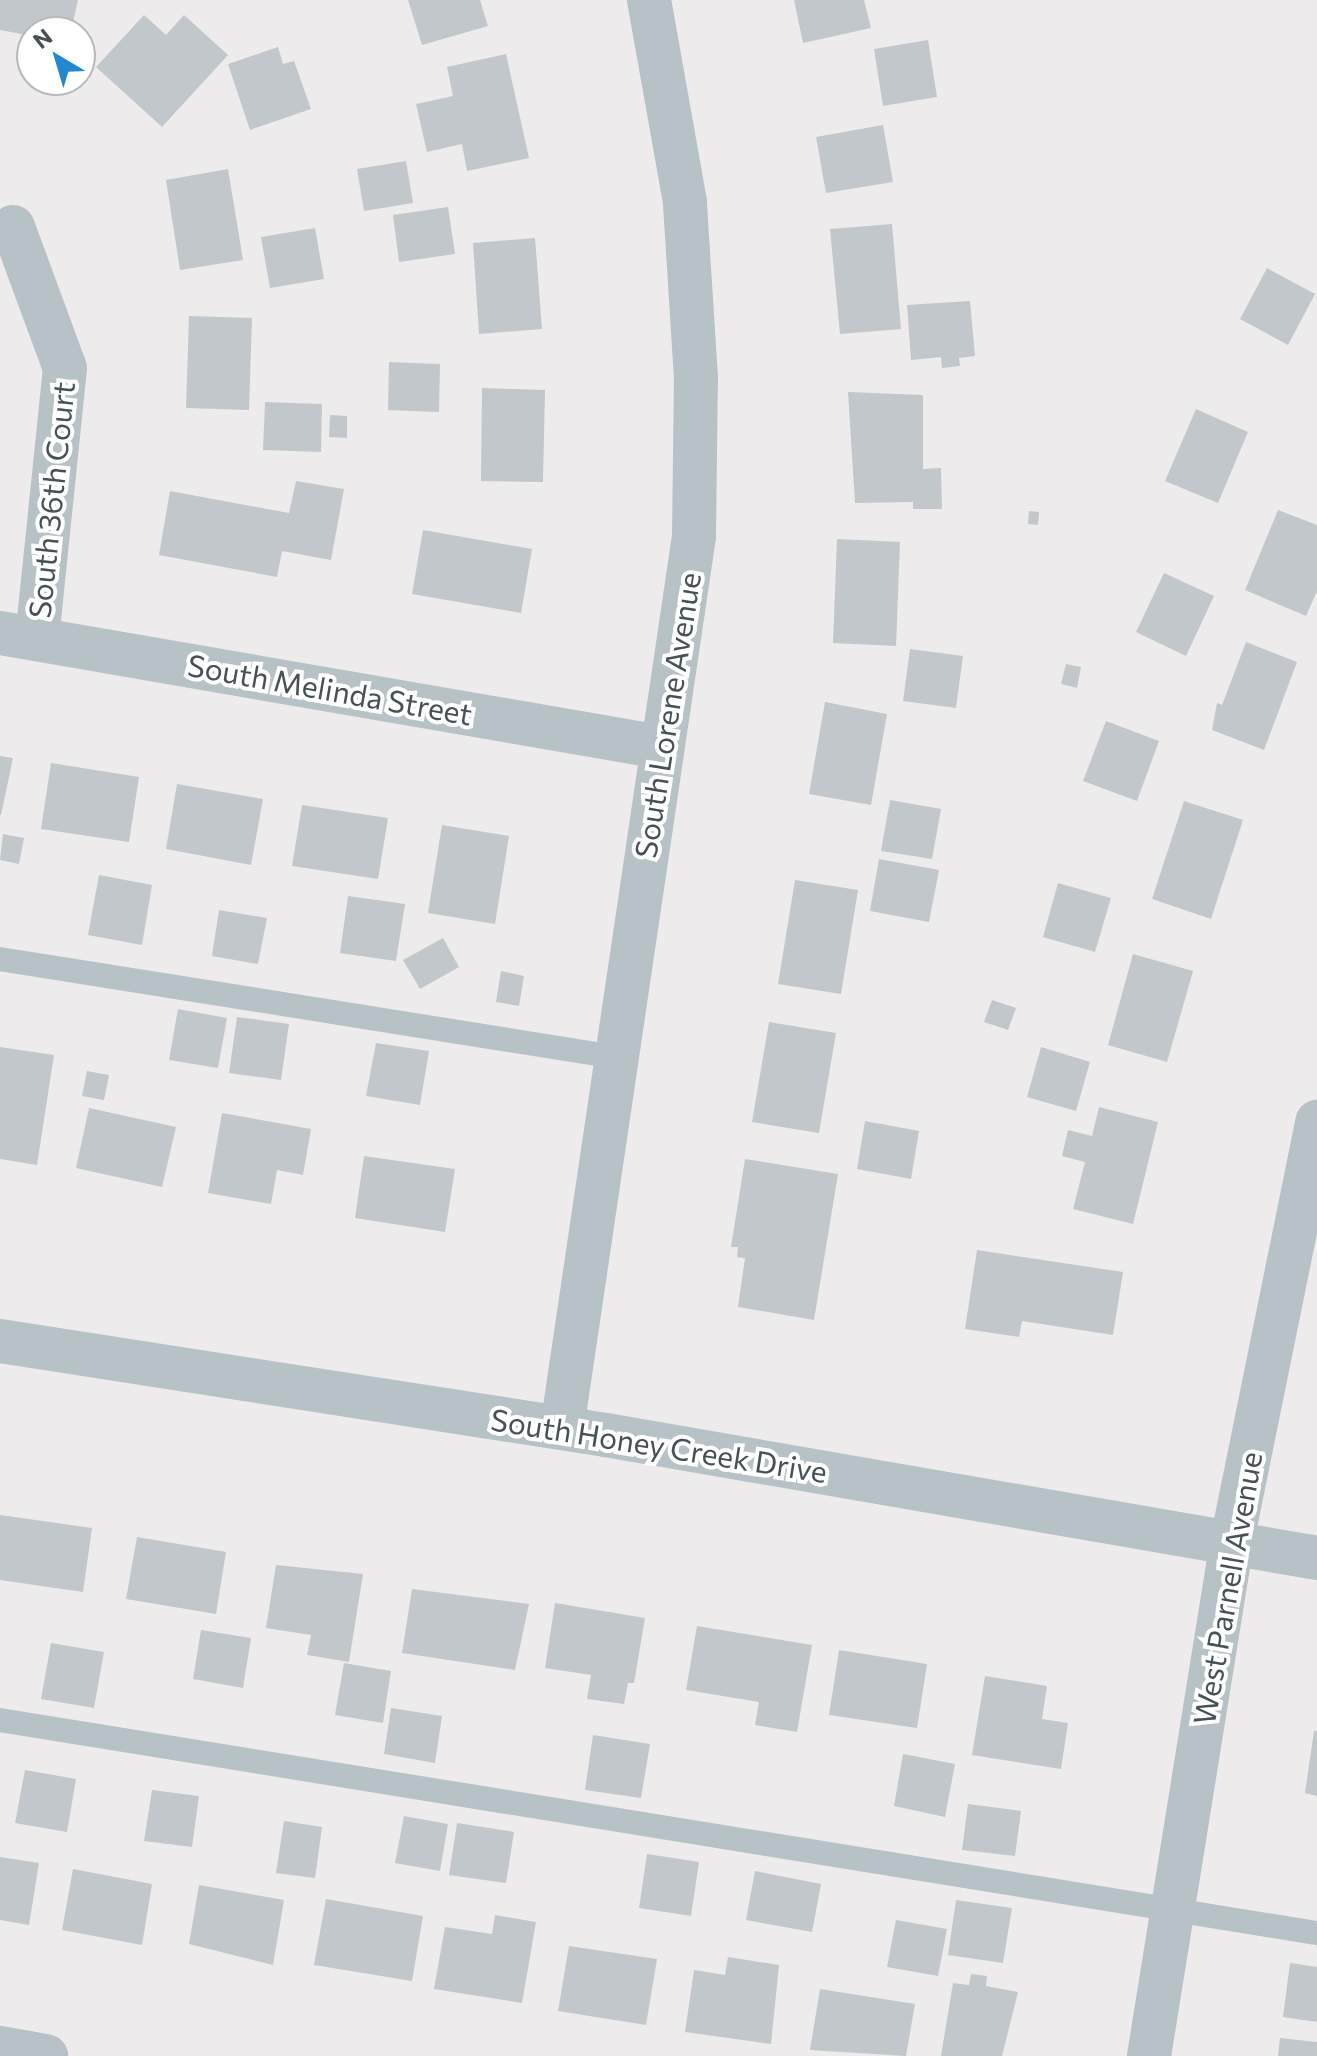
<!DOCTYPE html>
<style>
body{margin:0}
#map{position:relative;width:1317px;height:2056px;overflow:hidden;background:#eeebec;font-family:Commissioner,sans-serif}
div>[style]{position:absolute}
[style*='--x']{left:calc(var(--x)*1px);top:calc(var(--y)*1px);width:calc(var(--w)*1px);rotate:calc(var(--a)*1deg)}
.building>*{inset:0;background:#c2c7cb}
.service>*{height:24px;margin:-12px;padding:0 12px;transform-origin:12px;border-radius:12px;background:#b7c2c7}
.minor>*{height:44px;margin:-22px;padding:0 22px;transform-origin:22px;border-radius:22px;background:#b7c2c7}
span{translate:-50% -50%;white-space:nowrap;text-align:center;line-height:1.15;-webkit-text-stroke:8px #fff;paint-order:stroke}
.street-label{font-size:30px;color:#455157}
.north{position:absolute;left:16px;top:16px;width:80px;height:80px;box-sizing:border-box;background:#fff;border:2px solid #b5b9bc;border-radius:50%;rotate:322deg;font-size:22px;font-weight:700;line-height:32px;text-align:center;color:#455157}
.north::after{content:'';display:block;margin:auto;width:28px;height:36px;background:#2488cf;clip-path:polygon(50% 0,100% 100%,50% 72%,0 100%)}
</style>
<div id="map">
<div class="building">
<i style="clip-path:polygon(0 0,78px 0,71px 32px,32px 32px,32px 36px,0 30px)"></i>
<i style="clip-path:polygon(408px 0,480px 0,488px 26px,422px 45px)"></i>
<i style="clip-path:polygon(794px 0,864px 0,871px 28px,803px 43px)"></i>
<i style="clip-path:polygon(144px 15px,166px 35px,184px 15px,228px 55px,162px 127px,96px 67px)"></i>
<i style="clip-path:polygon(928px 40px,937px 97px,883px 106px,874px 49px)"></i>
<i style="clip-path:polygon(278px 47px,283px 64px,294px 61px,311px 109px,250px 130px,228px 64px)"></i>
<i style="clip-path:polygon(506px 54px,529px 158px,467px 171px,462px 144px,427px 152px,416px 104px,453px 96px,447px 67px)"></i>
<i style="clip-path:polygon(883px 125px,893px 182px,826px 193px,816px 137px)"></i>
<i style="clip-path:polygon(406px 161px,413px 203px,364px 211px,357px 169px)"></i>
<i style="clip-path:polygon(228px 169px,243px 260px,180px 270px,166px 180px)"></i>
<i style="clip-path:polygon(448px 207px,455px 254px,399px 262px,393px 215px)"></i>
<i style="clip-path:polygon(892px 224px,901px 329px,840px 334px,830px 229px)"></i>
<i style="clip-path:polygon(315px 228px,324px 279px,270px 288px,261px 237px)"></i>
<i style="clip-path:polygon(535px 238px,542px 329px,479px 334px,473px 243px)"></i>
<i style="clip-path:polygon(1267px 268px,1315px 294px,1288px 345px,1240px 319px)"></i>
<i style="clip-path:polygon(970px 301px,975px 356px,959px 358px,960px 366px,942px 368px,941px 357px,911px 360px,907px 305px)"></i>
<i style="clip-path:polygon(189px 316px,252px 318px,249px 410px,186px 408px)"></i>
<i style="clip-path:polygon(389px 362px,440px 364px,439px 412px,388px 410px)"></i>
<i style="clip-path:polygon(482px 388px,545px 390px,543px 482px,481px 481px)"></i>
<i style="clip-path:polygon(848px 392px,923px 395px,923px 469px,941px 468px,942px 509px,913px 509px,913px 502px,855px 503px)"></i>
<i style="clip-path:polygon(265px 402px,322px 404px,321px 452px,263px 450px)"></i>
<i style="clip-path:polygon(1196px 409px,1248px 432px,1218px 503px,1165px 481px)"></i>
<i style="clip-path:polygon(330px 415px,347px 416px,347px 438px,329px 437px)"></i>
<i style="clip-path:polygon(296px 481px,344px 489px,331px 560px,282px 551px,277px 577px,159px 555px,170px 491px,289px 513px)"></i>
<i style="clip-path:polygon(1278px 510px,1317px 525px,1317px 591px,1306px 616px,1245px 590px)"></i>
<i style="clip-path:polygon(1029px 511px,1039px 512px,1038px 525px,1028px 524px)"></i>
<i style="clip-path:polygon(423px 530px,532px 549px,521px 613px,412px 594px)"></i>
<i style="clip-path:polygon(837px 539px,900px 542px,896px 646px,833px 643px)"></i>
<i style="clip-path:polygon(1164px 573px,1214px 596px,1186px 656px,1136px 632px)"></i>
<i style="clip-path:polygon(1246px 642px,1297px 662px,1264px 750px,1212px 730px,1217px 703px,1222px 705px)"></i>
<i style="clip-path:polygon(910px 649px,963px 656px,956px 708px,903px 701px)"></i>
<i style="clip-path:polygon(1066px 664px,1081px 667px,1077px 688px,1061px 684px)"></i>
<i style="clip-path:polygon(825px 702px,887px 714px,871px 805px,809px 794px)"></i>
<i style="clip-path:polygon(1106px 721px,1159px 741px,1137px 801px,1083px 781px)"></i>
<i style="clip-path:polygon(0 756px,13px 758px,1px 815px,0 815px)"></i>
<i style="clip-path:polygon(51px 763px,139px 777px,129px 842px,41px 829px)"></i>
<i style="clip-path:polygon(177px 784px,263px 799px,251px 865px,166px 849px)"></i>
<i style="clip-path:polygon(890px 800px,941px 809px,932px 859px,881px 851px)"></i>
<i style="clip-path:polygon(1184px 801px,1243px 820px,1211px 919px,1152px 899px)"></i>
<i style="clip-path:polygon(302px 805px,388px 818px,378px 879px,292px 866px)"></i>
<i style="clip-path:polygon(442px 825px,509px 836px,495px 924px,428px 913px)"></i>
<i style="clip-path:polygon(3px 834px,24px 838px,19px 864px,0 860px)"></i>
<i style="clip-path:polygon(879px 859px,939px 870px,929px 922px,870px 911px)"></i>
<i style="clip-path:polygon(99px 875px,152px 885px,142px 945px,88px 935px)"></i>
<i style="clip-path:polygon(795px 880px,858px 890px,841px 994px,778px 984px)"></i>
<i style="clip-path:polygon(1058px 883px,1111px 898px,1095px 952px,1043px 937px)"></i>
<i style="clip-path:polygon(348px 896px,405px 904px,396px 961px,340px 953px)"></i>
<i style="clip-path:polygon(219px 910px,267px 918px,258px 964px,212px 956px)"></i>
<i style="clip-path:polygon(443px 938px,459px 967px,420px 989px,403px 960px)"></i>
<i style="clip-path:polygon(1133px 954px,1193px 971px,1167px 1062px,1108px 1045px)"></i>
<i style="clip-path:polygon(501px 971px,524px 976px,519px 1006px,496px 1002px)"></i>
<i style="clip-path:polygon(992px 1000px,1016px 1008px,1008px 1030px,984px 1022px)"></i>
<i style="clip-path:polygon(178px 1009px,227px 1018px,218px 1068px,169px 1060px)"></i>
<i style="clip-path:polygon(237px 1017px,289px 1024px,281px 1080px,229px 1073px)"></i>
<i style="clip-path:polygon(769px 1022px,836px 1033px,819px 1133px,752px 1122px)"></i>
<i style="clip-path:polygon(376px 1043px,429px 1051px,420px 1105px,366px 1096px)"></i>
<i style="clip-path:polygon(0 1047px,54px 1055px,37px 1165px,0 1159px)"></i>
<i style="clip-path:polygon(1041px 1047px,1090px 1062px,1076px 1111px,1027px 1097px)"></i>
<i style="clip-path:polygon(87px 1071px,109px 1075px,104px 1100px,82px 1096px)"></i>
<i style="clip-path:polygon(1099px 1107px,1158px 1122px,1133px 1224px,1073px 1209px,1085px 1162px,1062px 1156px,1068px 1130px,1092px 1136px)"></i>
<i style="clip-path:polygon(89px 1108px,176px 1127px,162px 1187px,76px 1168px)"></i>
<i style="clip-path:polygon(222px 1113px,311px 1129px,303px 1175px,277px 1170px,271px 1204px,208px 1193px)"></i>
<i style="clip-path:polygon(865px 1121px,919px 1131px,911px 1179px,857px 1169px)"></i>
<i style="clip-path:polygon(364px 1156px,455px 1169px,445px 1232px,355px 1218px)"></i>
<i style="clip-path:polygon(745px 1159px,838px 1174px,814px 1320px,738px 1307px,745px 1258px,737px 1257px,738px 1247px,731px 1247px)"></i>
<i style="clip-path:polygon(977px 1250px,1123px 1272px,1113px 1335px,1022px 1321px,1019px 1337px,965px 1329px)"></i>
<i style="clip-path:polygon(0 1515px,92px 1528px,83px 1592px,0 1580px)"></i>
<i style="clip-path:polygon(137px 1537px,226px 1552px,216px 1614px,126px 1599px)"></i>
<i style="clip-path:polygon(276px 1565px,363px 1574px,349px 1662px,307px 1655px,311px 1635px,266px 1628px)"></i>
<i style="clip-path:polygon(412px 1589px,529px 1604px,515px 1670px,402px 1653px)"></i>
<i style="clip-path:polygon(555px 1603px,645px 1618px,634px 1683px,628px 1683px,624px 1704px,587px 1699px,591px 1675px,545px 1668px)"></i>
<i style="clip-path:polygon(697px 1626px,812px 1645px,797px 1732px,755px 1725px,759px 1702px,686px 1690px)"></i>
<i style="clip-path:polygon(201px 1630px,251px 1638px,243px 1688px,193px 1679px)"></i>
<i style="clip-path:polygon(51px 1643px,104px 1652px,94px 1708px,41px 1699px)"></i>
<i style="clip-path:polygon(839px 1650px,927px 1664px,917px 1728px,829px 1715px)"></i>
<i style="clip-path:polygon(344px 1663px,391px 1671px,383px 1723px,335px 1715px)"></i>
<i style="clip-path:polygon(985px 1676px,1047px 1686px,1042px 1719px,1068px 1723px,1061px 1769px,972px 1755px)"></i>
<i style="clip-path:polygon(391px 1708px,442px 1716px,435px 1763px,384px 1754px)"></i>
<i style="clip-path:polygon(1314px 1731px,1317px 1731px,1317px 1796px,1305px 1793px)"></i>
<i style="clip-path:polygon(593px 1735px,650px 1744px,641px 1798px,585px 1790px)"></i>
<i style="clip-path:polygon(903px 1754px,955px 1764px,945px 1817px,894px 1806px)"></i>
<i style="clip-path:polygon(25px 1770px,76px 1779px,67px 1832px,15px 1823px)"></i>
<i style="clip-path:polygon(152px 1790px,199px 1796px,192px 1847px,144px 1841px)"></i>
<i style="clip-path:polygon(968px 1804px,1021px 1811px,1015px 1856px,962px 1850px)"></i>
<i style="clip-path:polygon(404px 1816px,448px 1824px,440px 1871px,395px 1863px)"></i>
<i style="clip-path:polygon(284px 1821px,322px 1827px,315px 1878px,276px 1873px)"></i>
<i style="clip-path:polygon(457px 1823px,514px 1832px,506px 1883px,449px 1875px)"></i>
<i style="clip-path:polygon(647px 1854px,699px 1862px,691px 1916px,639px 1908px)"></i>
<i style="clip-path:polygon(0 1857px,39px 1863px,29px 1925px,0 1920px)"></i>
<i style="clip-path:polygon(73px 1869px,152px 1884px,142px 1945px,62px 1930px)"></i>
<i style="clip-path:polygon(755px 1871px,821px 1884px,812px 1932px,746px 1920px)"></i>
<i style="clip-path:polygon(199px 1885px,284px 1900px,273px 1965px,189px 1944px)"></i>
<i style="clip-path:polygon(326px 1899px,423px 1916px,412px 1981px,314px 1965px)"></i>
<i style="clip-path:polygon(956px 1900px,1012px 1908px,1003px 1963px,948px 1955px)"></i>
<i style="clip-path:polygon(495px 1915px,536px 1922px,522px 2003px,434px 1989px,445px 1927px,492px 1934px)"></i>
<i style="clip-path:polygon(896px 1920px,947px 1929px,938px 1976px,887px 1967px)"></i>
<i style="clip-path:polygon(569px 1946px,657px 1959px,646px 2025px,558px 2011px)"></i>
<i style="clip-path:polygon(728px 1957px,779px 1965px,771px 2044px,685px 2032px,694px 1970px,725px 1975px)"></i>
<i style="clip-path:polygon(1290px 1963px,1317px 1967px,1317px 2022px,1283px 2017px)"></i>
<i style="clip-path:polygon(971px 1974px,987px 1976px,986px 1986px,1018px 1992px,1002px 2056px,941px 2056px,953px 1983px,969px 1985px)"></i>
<i style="clip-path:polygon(820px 1989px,915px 2004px,906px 2056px,810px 2050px)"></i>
<i style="clip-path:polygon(1280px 2038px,1317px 2042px,1317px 2056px,1278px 2056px)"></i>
</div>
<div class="service">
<i style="--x:0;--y:959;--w:623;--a:9.05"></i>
<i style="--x:0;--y:1720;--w:1334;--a:9.19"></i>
</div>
<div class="minor">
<i style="--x:13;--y:227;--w:150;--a:69.8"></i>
<i style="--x:65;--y:368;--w:271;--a:95.9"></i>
<i style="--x:0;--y:633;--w:671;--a:9.79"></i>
<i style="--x:0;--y:1341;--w:613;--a:8.82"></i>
<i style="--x:606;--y:1435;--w:722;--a:9.81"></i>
<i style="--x:562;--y:1428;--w:902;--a:-81.58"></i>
<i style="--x:694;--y:536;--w:157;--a:-89.3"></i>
<i style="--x:696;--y:379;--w:177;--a:-93.6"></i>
<i style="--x:685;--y:202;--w:205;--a:-100.1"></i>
<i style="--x:0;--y:2048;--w:47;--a:9.9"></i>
<i style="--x:1149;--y:2056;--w:522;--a:-80.84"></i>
<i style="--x:1232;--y:1541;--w:428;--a:-78.5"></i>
</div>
<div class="street-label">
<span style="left:51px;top:500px;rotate:-84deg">South 36th Court</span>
<span style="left:330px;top:689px;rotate:10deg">South Melinda Street</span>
<span style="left:667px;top:715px;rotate:-81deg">South Lorene Avenue</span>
<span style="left:659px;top:1445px;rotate:9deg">South Honey Creek Drive</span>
<span style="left:1227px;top:1588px;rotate:-80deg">West Parnell Avenue</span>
</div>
<div class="north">N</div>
</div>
